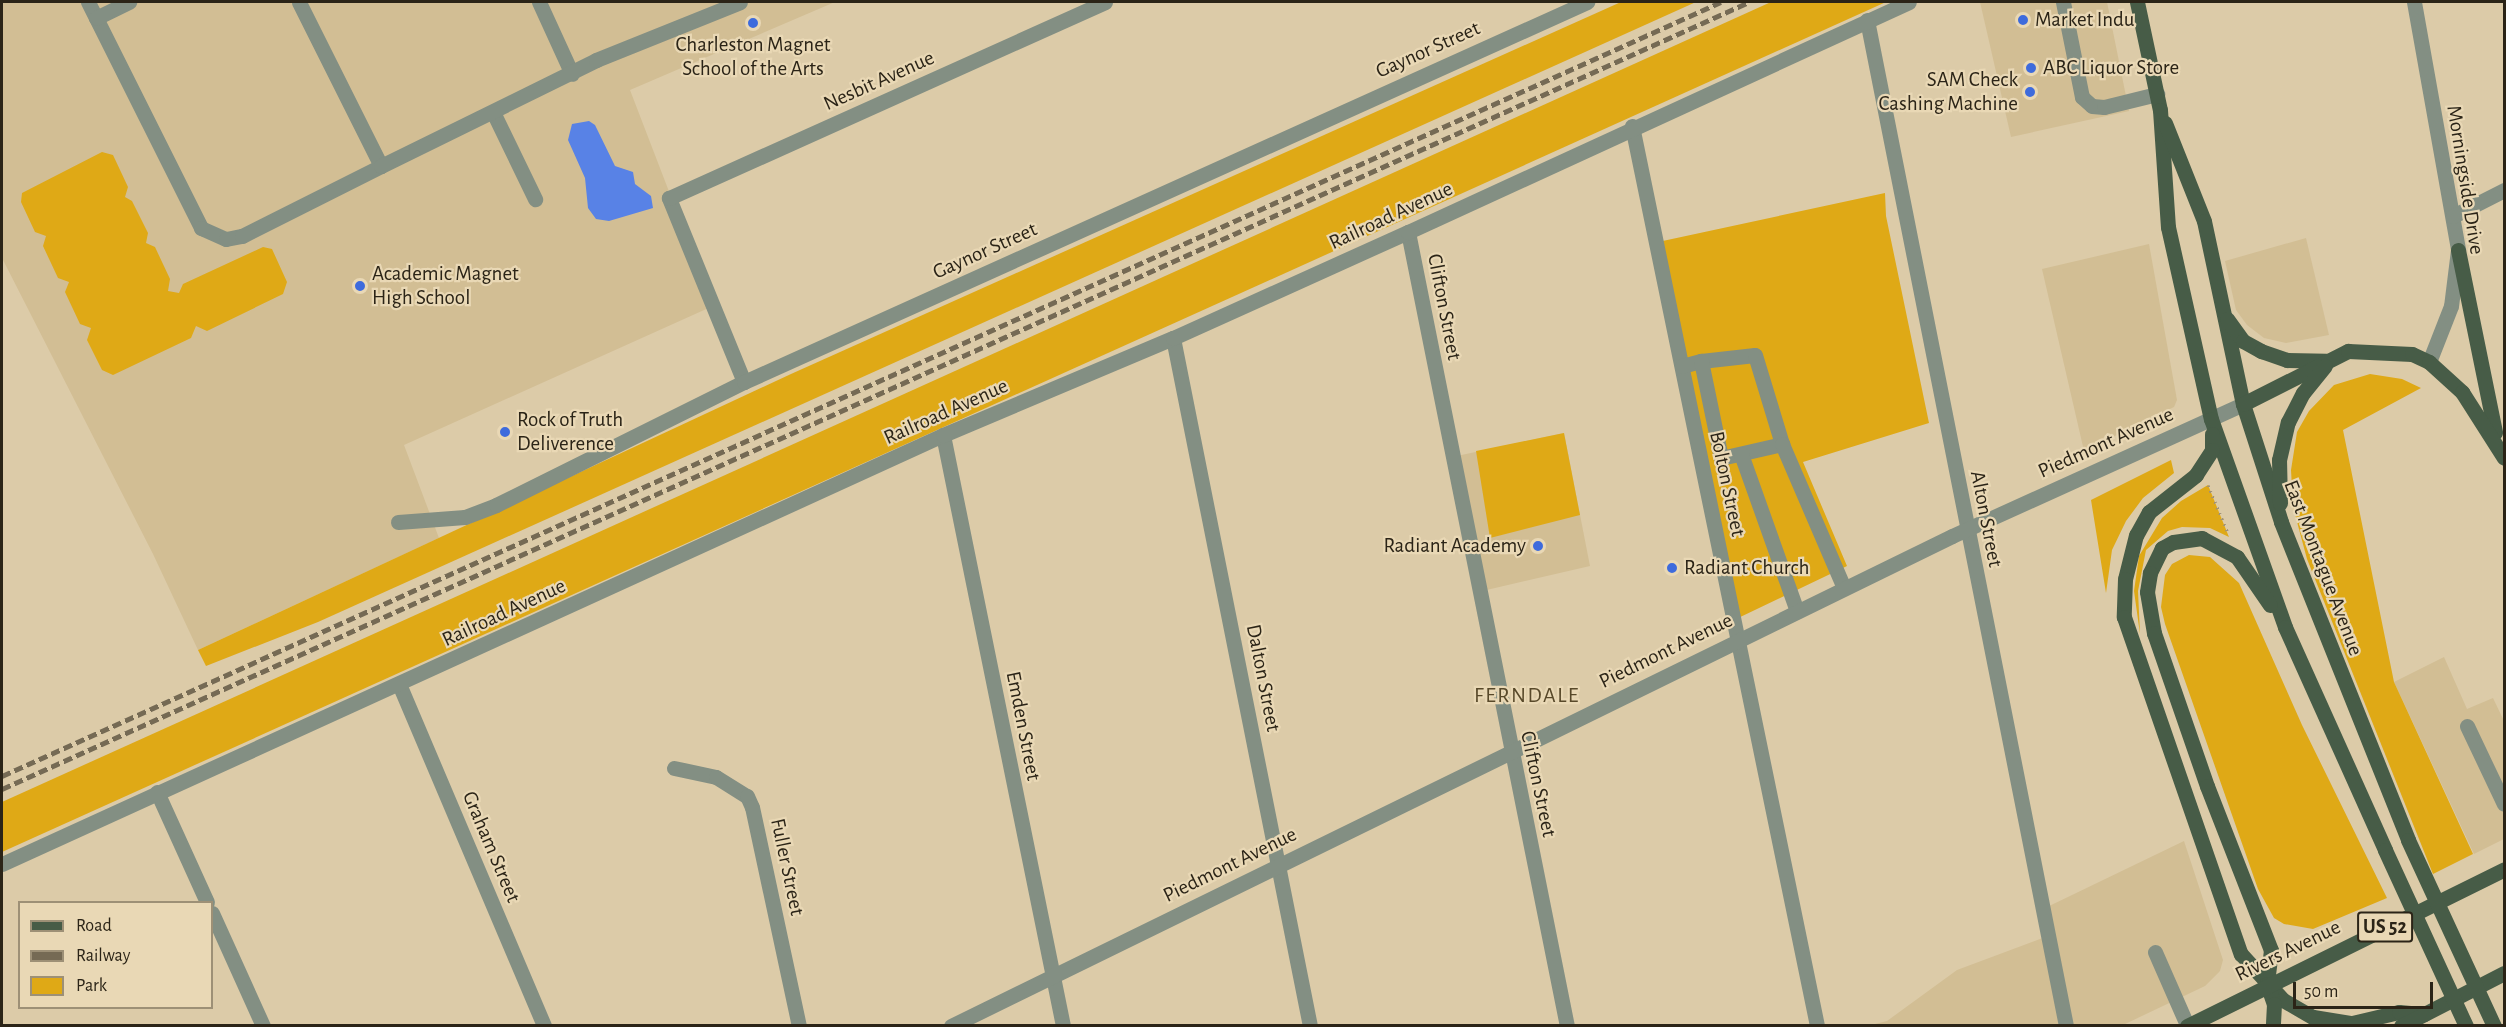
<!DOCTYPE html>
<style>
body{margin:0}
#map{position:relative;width:2506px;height:1027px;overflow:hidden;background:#dccba8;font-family:"Alegreya Sans",sans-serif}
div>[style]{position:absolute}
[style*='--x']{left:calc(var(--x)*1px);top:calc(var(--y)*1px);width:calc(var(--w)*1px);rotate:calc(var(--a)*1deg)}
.built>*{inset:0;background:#d2be94}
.green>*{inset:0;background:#dfa916}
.water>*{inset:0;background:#5882e6}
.path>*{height:3px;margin-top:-1.5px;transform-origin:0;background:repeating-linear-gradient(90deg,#a09277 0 1.5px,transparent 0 6px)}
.minor>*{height:15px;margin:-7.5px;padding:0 7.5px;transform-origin:7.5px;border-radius:7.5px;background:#838f83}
.major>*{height:15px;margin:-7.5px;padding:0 7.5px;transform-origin:7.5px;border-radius:7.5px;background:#475c47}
.rail>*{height:4.5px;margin-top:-2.25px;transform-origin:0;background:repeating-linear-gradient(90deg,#756a54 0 9px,transparent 0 13.5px)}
.major-bridge>*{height:15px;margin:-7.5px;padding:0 7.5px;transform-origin:7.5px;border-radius:7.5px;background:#475c47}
.dots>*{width:16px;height:16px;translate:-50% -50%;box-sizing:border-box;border:3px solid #e9d8b5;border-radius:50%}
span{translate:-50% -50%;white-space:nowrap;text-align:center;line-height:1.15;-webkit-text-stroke:4.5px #e9d8b5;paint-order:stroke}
.shield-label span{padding:2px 4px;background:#e9d8b5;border:2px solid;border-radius:4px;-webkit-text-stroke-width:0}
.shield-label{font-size:20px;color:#2b2417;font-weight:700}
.poi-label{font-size:21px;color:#2b2417}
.left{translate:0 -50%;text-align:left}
.right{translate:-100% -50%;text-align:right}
.street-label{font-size:21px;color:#2b2417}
.neighbourhood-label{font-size:22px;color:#58492a;letter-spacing:1.5px}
.frame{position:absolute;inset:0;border:3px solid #2b2417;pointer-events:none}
.legend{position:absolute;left:18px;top:901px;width:195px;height:108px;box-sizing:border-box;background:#e9d8b5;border:2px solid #9d9076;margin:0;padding:8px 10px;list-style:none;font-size:18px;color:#2b2417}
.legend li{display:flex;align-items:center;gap:12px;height:30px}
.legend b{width:30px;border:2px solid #9d9076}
.scale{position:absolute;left:2293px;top:982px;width:140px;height:27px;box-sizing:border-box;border:3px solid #2b2417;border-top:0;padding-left:8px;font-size:18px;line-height:21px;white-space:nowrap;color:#2b2417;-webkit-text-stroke:4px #e9d8b5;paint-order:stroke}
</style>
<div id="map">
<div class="built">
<i style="clip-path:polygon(2px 2px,835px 2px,630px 90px,713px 306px,404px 445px,439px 538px,198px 650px,153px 554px,2px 258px)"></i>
<i style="clip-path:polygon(1980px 2px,2107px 2px,2129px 111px,2011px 137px)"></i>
<i style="clip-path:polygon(2306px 238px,2329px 335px,2286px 343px,2264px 338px,2247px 325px,2236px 310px,2225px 261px)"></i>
<i style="clip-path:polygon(2149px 244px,2177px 400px,2174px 407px,2084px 451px,2042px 269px)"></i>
<i style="clip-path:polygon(1564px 433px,1590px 566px,1478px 592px,1452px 457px)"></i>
<i style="clip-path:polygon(2444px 657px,2467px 709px,2493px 698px,2504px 721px,2504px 839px,2474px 854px,2394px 682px)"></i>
<i style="clip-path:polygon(2184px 841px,2223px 960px,2220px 971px,2205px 986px,2123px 1025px,1867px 1026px,1887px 1021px,1957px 970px,2048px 936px,2043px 909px)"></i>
</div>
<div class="green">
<i style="clip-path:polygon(1621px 2px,1696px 2px,318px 622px,206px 666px,198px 650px,791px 374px)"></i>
<i style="clip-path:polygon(1771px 2px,1886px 2px,2px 852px,2px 802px)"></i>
<i style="clip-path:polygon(102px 152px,113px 155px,128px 187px,125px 197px,132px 201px,148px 233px,146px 243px,155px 247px,170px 279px,168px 291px,179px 293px,183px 284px,263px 247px,272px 249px,287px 282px,283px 294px,207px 331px,196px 326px,191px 338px,113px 375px,102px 370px,87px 340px,91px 328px,80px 324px,65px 292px,69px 282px,58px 278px,43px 246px,46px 236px,35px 232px,21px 202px,22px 193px)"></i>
<i style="clip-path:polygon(1885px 193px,1886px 216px,1929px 423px,1803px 462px,1847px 566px,1734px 620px,1658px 242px)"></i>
<i style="clip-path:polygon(2370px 374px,2402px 379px,2421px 388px,2343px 430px,2394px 682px,2473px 854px,2433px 874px,2307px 559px,2293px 507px,2291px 470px,2297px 432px,2309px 411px,2334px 385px)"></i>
<i style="clip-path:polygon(1564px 433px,1580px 515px,1490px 538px,1476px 451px)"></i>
<i style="clip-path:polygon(2171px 460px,2174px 473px,2143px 498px,2126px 521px,2112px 550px,2106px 593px,2091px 500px)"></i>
<i style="clip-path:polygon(2208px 485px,2229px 537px,2210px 528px,2182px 527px,2168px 531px,2146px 550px,2138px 591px,2140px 634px,2134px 591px,2139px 556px,2162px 518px,2181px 501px)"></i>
<i style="clip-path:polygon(2189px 555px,2210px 557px,2239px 583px,2302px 725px,2387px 898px,2313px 929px,2284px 924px,2274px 918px,2258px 889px,2165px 624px,2161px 607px,2165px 575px,2172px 564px)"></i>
</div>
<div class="water">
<i style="clip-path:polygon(589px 121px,595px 125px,615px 166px,633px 172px,635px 184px,651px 196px,653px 208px,609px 221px,596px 219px,588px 208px,585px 178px,568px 140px,572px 124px)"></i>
</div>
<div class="path">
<i style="--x:2208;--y:485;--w:52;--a:67.4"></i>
</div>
<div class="minor">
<i style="--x:88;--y:2;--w:253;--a:63.4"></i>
<i style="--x:201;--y:228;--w:27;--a:24"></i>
<i style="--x:226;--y:239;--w:16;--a:-11"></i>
<i style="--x:242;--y:236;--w:156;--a:-26.7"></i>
<i style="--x:381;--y:166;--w:183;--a:-116.6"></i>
<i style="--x:539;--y:2;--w:79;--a:65.4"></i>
<i style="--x:2063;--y:2;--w:97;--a:78.7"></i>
<i style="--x:2082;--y:97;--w:13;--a:42"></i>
<i style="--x:2092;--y:106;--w:12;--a:5"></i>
<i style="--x:2104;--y:107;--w:55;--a:-13.8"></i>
<i style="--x:2414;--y:2;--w:252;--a:79.9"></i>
<i style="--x:2458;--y:250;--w:56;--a:97.1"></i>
<i style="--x:2451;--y:306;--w:60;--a:111.4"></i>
<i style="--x:96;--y:18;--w:37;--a:-26"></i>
<i style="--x:1867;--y:20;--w:1025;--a:78.81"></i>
<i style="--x:493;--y:112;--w:97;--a:64.2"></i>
<i style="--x:1632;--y:126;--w:919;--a:78.38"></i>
<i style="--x:381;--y:166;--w:240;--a:-26.2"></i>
<i style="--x:596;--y:60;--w:155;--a:-21.9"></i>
<i style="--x:2453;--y:216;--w:57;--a:-27"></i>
<i style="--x:1408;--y:232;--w:810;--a:78.68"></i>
<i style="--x:1173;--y:338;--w:702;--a:78.74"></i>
<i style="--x:1701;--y:361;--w:54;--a:-6.3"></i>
<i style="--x:1755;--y:355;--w:93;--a:73.1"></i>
<i style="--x:1682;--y:366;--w:20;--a:-15"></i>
<i style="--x:1701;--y:361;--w:99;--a:78.3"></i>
<i style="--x:1721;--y:458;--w:63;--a:-12.9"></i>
<i style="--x:1782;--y:444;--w:157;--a:66.7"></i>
<i style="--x:744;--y:382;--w:199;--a:-112.2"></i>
<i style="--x:669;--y:198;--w:478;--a:-24.2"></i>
<i style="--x:943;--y:435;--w:603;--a:78.52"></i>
<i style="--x:1741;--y:454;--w:167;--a:70.4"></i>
<i style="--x:398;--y:522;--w:67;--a:-4.3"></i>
<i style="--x:465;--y:517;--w:33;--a:-21"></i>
<i style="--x:496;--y:505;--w:277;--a:-26.4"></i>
<i style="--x:744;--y:382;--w:925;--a:-24.26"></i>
<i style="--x:399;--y:684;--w:371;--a:67"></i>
<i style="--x:2467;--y:726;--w:86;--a:64.6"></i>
<i style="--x:674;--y:768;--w:43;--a:12.1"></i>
<i style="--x:716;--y:777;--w:36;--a:32"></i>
<i style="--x:747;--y:796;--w:12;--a:66"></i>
<i style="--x:752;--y:807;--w:224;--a:77.9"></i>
<i style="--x:157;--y:792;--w:121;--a:65.6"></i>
<i style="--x:2;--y:864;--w:1034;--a:-24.51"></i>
<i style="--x:943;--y:435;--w:250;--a:-22.9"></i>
<i style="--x:1173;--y:338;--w:258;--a:-24.3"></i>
<i style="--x:1408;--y:232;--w:551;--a:-24.66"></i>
<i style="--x:212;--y:913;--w:124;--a:65.7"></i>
<i style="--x:2155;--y:952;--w:80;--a:66.3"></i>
<i style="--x:951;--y:1026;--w:1114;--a:-26.08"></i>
<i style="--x:1952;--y:536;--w:320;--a:-24.4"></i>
</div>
<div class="major">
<i style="--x:2137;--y:2;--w:110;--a:78"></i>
<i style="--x:2160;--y:110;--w:117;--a:86.1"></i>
<i style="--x:2168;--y:227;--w:197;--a:77.4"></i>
<i style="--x:2211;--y:419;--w:221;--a:70.4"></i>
<i style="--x:2285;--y:627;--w:244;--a:65.8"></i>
<i style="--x:2165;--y:123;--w:105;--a:68.3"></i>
<i style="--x:2204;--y:221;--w:187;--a:78"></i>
<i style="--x:2243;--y:404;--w:124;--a:72.1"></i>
<i style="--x:2281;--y:522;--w:342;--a:68.2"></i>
<i style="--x:2458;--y:250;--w:186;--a:78.5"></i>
<i style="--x:2227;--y:319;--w:27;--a:54"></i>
<i style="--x:2243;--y:341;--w:21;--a:29"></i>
<i style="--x:2261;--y:351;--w:28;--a:19"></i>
<i style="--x:2287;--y:360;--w:39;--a:1"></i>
<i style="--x:2243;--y:404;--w:118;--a:-26.8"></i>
<i style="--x:2348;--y:351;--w:64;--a:2.7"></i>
<i style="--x:2412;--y:354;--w:19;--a:25"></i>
<i style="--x:2429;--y:362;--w:45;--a:42.3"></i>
<i style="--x:2462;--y:392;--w:78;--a:57.5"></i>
<i style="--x:2212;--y:434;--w:16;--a:90"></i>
<i style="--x:2212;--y:450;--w:30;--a:123"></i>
<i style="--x:2196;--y:475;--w:60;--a:141.8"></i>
<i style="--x:2149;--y:512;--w:26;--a:119"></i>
<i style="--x:2136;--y:535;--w:45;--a:104"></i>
<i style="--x:2125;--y:579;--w:38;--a:92"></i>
<i style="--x:2124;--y:617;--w:357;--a:70.9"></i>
<i style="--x:2241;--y:954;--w:62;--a:47.6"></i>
<i style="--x:2283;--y:1000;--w:34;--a:30"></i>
<i style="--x:2313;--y:1017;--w:39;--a:9"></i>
<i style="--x:2352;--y:1023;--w:48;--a:-13.2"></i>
<i style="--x:2399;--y:1012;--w:25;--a:5"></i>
<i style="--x:2280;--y:503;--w:43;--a:-91.3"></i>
<i style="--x:2279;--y:460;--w:39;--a:-77"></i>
<i style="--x:2288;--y:422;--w:33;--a:-63"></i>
<i style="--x:2303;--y:393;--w:35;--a:-51"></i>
<i style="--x:2270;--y:605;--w:58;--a:-124.5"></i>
<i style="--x:2237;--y:557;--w:40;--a:-152"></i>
<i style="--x:2202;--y:538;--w:29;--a:172"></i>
<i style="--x:2173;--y:542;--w:13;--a:151"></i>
<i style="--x:2162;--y:548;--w:28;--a:116"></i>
<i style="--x:2150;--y:573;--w:19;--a:99"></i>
<i style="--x:2147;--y:592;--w:42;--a:80.3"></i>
<i style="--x:2154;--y:633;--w:162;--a:70.9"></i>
<i style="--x:2207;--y:786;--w:176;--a:68.7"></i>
<i style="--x:2271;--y:950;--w:34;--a:97"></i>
<i style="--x:2267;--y:984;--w:21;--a:71"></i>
<i style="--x:2274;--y:1004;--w:22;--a:93"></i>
<i style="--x:2187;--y:1026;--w:354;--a:-26.3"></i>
<i style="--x:2401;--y:1026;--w:116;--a:-27.2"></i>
</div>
<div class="rail">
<i style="--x:2;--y:776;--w:1885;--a:-24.24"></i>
<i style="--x:2;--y:789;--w:1916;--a:-24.25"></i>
</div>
<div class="major-bridge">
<i style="--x:2408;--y:840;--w:205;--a:65.2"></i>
<i style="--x:2385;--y:850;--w:194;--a:65.3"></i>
</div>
<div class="dots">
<i style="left:2023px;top:20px;background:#3e6bdc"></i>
<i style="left:753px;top:23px;background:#3e6bdc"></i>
<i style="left:2031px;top:68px;background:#3e6bdc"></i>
<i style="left:2030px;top:92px;background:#3e6bdc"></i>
<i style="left:360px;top:286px;background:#3e6bdc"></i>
<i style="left:505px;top:432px;background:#3e6bdc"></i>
<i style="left:1538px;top:546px;background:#3e6bdc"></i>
<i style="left:1672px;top:568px;background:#3e6bdc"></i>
</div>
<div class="shield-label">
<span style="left:2385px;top:927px">US 52</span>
</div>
<div class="poi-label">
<span class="left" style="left:2035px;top:20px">Market Indu</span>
<span style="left:753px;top:57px">Charleston Magnet<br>School of the Arts</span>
<span class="left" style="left:2043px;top:68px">ABC Liquor Store</span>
<span class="right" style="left:2018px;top:92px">SAM Check<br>Cashing Machine</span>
<span class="left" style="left:372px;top:286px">Academic Magnet<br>High School</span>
<span class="left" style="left:517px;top:432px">Rock of Truth<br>Deliverence</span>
<span class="right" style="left:1526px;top:546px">Radiant Academy</span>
<span class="left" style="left:1684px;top:568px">Radiant Church</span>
</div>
<div class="street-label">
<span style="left:1428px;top:50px;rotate:-24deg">Gaynor Street</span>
<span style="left:879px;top:81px;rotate:-24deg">Nesbit Avenue</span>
<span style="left:2465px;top:180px;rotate:81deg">Morningside Drive</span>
<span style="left:1391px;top:216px;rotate:-25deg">Railroad Avenue</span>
<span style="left:985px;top:251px;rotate:-24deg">Gaynor Street</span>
<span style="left:1444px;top:307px;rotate:79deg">Clifton Street</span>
<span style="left:946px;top:412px;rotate:-24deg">Railroad Avenue</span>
<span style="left:2106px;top:443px;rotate:-24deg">Piedmont Avenue</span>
<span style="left:1727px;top:484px;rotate:78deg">Bolton Street</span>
<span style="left:1986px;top:519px;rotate:79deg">Alton Street</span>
<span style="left:2323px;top:568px;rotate:69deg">East Montague Avenue</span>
<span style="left:504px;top:613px;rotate:-25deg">Railroad Avenue</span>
<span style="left:1666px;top:651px;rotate:-26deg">Piedmont Avenue</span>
<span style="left:1263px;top:678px;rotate:79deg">Dalton Street</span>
<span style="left:1023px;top:726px;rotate:79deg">Emden Street</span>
<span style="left:1538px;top:784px;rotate:78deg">Clifton Street</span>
<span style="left:491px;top:847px;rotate:67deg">Graham Street</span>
<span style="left:1230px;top:865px;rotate:-26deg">Piedmont Avenue</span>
<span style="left:787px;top:867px;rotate:78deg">Fuller Street</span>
<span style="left:2288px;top:951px;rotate:-26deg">Rivers Avenue</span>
</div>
<div class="neighbourhood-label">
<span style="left:1527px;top:696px">FERNDALE</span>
</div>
<div class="frame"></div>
<ul class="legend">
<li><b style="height:8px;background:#475c47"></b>Road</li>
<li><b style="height:8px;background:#756a54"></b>Railway</li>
<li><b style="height:16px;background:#dfa916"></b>Park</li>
</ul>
<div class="scale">50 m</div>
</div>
